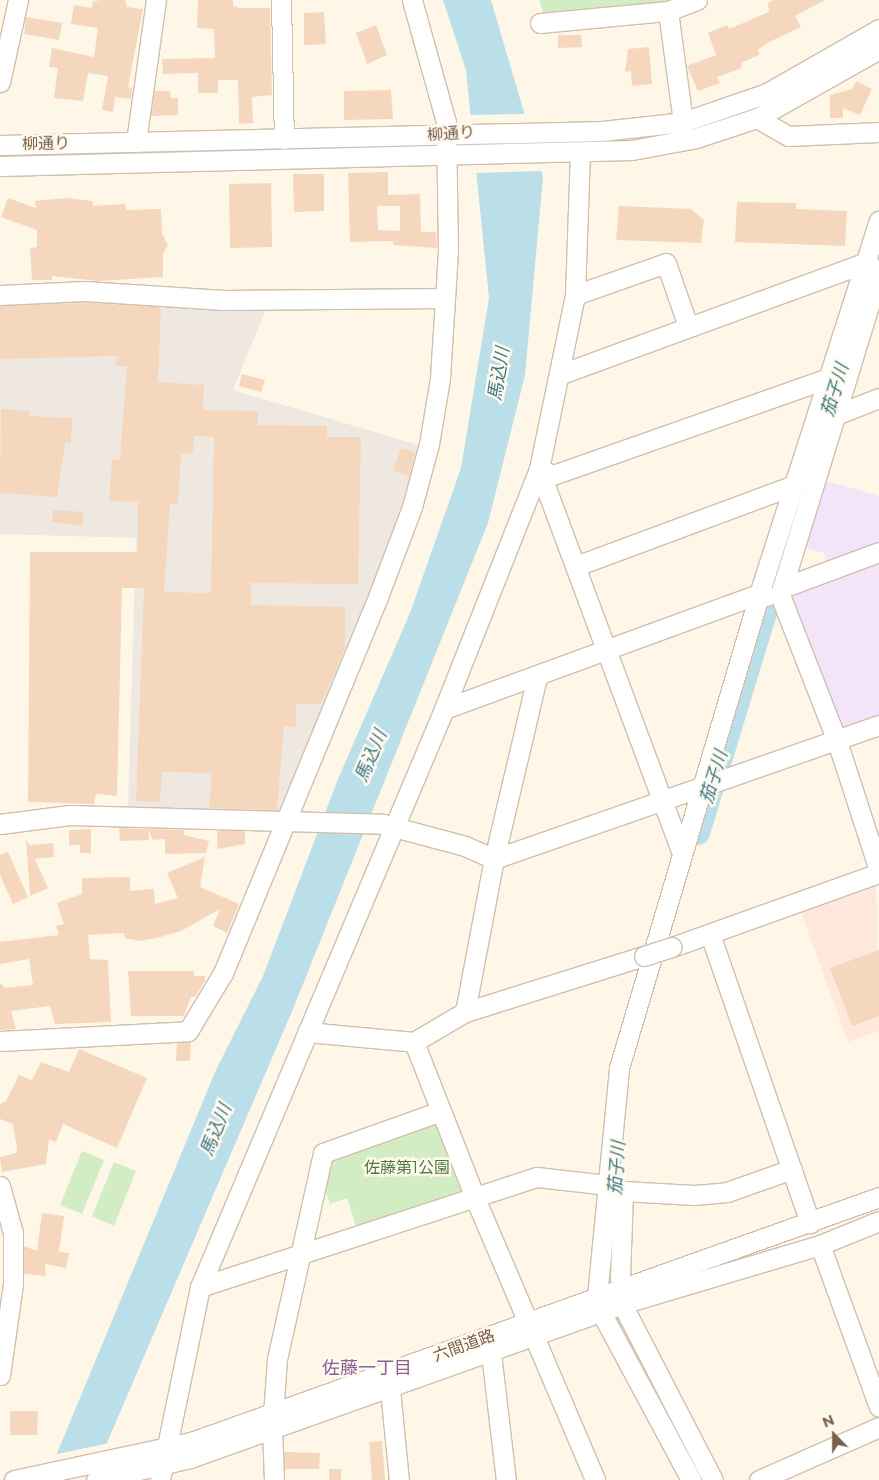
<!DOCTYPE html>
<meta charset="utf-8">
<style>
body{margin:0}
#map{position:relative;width:879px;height:1480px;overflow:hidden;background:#fef7e7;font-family:Montserrat,"Noto Sans JP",sans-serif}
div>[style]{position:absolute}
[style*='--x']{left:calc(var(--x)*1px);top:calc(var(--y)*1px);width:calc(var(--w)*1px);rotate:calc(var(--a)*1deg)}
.commercial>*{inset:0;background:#ffe8db}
.industrial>*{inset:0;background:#eee8e1}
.education>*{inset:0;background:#f4e4fa}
.green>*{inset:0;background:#d2edc4}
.water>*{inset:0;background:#badfe9}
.pier>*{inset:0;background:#fef7e7}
.river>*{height:24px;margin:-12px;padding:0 12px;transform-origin:12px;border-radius:12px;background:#badfe9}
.building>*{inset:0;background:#f5d7bd}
.roads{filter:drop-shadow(1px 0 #d1bfac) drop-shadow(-1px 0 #d1bfac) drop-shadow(0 1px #d1bfac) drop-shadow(0 -1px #d1bfac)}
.minor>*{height:19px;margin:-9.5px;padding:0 9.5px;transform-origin:9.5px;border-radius:9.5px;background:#fff}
.bridges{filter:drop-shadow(1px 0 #d1bfac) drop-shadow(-1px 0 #d1bfac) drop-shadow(0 1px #d1bfac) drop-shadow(0 -1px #d1bfac)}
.minor-bridge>*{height:19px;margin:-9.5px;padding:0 9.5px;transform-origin:9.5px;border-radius:9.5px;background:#fff}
span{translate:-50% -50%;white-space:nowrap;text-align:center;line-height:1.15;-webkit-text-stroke:5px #fffaef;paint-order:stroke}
.street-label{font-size:16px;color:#7a5e49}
.park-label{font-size:16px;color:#4c7a3d}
.water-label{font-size:18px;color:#3e7787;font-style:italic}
.neighbourhood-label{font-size:18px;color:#886196}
.north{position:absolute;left:809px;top:1410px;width:50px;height:50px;-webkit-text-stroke:4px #fffaef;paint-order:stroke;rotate:338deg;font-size:14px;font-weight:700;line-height:20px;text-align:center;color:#7a5e49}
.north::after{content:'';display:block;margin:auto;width:18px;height:22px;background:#7a5e49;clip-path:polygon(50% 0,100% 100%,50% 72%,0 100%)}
</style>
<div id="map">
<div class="commercial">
<i style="clip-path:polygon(876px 881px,879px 1031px,848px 1042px,800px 909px)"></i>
</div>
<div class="industrial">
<i style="clip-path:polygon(162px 300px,267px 306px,233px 390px,425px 447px,407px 513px,277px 815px,128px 808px,136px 538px,0 534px,0 303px)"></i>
</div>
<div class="education">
<i style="clip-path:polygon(823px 480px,879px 496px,879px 720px,838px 735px,790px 601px,797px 588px,832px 576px,824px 553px,803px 547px)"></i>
</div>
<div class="green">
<i style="clip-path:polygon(539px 0,681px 0,544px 14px)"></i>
<i style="clip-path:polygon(434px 1116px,464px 1192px,356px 1227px,347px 1198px,330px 1204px,321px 1176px,326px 1154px)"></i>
<i style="clip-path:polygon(82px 1151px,104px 1160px,82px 1214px,60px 1205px)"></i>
<i style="clip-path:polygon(114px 1162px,136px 1171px,114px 1226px,92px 1216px)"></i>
</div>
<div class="water">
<i style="clip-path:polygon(443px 0,491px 0,543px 177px,525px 375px,488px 523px,293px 1009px,91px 1480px,46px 1480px,216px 1070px,263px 976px,338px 779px,410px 613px,461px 468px,489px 298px,466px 70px)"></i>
</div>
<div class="pier">
<i style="clip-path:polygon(528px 114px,544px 171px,474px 173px,469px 115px)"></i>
<i style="clip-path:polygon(109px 1443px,94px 1480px,44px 1480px,53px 1455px)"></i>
</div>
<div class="river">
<i style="--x:698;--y:833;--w:399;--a:-73.1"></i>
<i style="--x:615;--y:1213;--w:76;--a:94.5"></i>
<i style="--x:609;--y:1289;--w:29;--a:74"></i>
</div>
<div class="building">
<i style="clip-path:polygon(102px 0,125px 0,127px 7px,143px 9px,128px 87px,132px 88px,131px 99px,115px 97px,113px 112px,102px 110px,108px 76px,88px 73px,83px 101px,54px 98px,58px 68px,49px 67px,52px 48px,94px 57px,98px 28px,71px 24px,74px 5px,92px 8px,93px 1px)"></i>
<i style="clip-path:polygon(198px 0,233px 0,233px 6px,240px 8px,270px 8px,272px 95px,252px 97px,253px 123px,239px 124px,238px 80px,218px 80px,218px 93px,198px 93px,198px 73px,163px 74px,162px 59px,215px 58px,214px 29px,197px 28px)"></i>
<i style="clip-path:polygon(773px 0,825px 0,795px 16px,801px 27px,767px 43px,758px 50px,759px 55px,741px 63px,742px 68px,717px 77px,720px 83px,698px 91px,687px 66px,716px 55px,708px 33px,727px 25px,729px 29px,769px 12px,768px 3px)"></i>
<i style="clip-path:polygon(324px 12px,326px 44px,304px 45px,304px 13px)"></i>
<i style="clip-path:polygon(26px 17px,62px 23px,59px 40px,24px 34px)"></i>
<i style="clip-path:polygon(376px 25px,387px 55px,367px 64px,356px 33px)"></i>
<i style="clip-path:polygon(558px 35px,581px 35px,582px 47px,558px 48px)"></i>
<i style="clip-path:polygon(649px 47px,652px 84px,632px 86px,631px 71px,625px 72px,628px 49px)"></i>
<i style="clip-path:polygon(856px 81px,872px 89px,860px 115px,843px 108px,843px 118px,830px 118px,830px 95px,852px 89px)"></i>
<i style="clip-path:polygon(391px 90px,393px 119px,344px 120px,344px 91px)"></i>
<i style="clip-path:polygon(155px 91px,170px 91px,171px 98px,178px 98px,178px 115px,151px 116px)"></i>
<i style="clip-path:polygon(evenodd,388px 172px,388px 195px,420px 194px,421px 232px,436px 232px,437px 248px,393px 245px,393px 241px,350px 242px,348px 173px,388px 172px,377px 206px,400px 206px,400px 231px,378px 230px,377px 206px)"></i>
<i style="clip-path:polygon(293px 174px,324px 174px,324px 211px,294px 212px)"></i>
<i style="clip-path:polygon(271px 183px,272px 247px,230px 248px,229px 184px)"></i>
<i style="clip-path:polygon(8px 198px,36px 208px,35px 201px,66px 198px,92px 201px,93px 206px,125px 204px,126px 210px,161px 209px,162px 234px,168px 245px,163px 254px,163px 277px,98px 281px,52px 276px,52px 280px,32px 280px,30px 248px,37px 247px,37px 230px,1px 217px)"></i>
<i style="clip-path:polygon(737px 202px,796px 203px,796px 209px,847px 211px,845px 246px,735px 242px)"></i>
<i style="clip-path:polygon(619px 206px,691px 209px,704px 220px,701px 243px,616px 240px)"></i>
<i style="clip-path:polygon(evenodd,94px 303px,161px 307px,158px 382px,204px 385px,203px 410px,258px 411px,258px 425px,327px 426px,327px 437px,361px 437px,358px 584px,251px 583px,251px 605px,345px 607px,345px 648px,321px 704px,296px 704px,296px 727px,284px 726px,277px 810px,209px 808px,212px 773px,162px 772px,160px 802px,136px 801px,144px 588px,122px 588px,117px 796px,96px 794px,94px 804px,28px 802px,30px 552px,138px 552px,138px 502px,109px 501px,112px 459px,120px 460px,127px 366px,116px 366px,117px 356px,0 359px,0 306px,94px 303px,194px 436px,214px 437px,211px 593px,164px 592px,170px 504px,178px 505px,181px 454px,193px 453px,194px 436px)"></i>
<i style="clip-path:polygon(242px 374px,265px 380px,261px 392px,239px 386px)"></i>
<i style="clip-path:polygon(1px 409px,29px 411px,29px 416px,72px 418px,71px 443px,65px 443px,57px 497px,0 493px)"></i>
<i style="clip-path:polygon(401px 448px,415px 452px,409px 476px,393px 471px)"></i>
<i style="clip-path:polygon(53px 510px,83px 512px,82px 526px,52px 522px)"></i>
<i style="clip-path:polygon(119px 828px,148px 829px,149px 840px,120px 841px)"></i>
<i style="clip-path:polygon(91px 829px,91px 853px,80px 853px,80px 845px,69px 845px,69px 830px)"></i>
<i style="clip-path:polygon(148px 829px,184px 830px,184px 835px,209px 841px,206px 853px,165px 854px,165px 839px,153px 840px)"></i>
<i style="clip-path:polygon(217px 831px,245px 831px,245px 844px,217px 849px)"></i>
<i style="clip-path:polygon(26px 839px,29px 845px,53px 843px,54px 857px,35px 859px,48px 888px,30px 896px)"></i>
<i style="clip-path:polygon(8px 852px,28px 897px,13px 904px,0 875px,0 855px)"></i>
<i style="clip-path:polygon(205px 857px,200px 887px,239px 904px,227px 933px,213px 926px,220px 909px,181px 931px,157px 938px,139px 941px,125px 938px,124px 933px,88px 935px,90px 959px,108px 960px,111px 1022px,55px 1024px,50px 1006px,11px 1011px,16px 1029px,0 1030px,0 983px,5px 988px,33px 985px,29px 959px,0 964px,0 942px,59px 935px,56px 926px,64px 924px,57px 903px,82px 894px,82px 878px,130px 877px,130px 891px,154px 889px,155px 904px,178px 898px,167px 873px)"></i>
<i style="clip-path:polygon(879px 950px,879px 1016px,852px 1026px,830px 968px)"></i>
<i style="clip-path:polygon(128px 971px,194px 971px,194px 976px,205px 976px,205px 981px,195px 997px,191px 997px,184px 1016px,131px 1016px)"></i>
<i style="clip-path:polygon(191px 1042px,190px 1061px,176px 1061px,177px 1043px)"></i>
<i style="clip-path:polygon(79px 1049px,147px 1078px,117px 1148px,63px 1124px,56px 1142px,49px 1139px,46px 1164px,2px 1172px,0 1157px,16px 1153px,17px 1148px,13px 1124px,0 1119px,0 1104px,6px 1101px,19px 1075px,32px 1080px,41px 1062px,69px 1072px)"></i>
<i style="clip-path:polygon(42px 1213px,64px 1216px,59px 1252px,69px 1253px,66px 1268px,45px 1264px,46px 1276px,24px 1274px,24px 1246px,37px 1251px)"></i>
<i style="clip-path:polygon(10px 1411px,38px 1411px,37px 1435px,10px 1435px)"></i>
<i style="clip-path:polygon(382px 1441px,385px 1480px,372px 1480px,369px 1442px)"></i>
<i style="clip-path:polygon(284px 1452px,320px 1453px,319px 1469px,285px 1469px)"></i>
<i style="clip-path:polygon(329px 1469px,341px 1469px,341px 1480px,329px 1480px)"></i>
</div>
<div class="roads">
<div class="minor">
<i style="--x:281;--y:0;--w:139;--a:88.8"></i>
<i style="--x:668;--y:11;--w:112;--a:82.3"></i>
<i style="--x:540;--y:23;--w:129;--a:-5.4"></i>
<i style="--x:668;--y:11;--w:31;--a:-21"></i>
<i style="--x:0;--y:82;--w:84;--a:-77.6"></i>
<i style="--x:757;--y:118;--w:36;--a:30"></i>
<i style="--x:788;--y:136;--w:91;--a:-2.5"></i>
<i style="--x:136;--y:142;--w:143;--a:-82"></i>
<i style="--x:0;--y:145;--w:602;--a:-1.33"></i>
<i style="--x:602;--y:131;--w:81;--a:-6.3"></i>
<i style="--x:683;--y:122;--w:89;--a:-19"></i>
<i style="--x:767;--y:93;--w:129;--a:-29.7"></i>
<i style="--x:0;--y:166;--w:632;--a:-1.45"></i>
<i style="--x:632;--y:150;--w:65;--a:-10.6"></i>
<i style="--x:696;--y:138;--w:64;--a:-18.2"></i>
<i style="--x:757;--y:118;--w:140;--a:-29.5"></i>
<i style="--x:879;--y:273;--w:337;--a:107.1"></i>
<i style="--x:780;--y:595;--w:157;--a:68.7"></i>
<i style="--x:837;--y:741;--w:136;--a:72"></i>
<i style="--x:0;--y:295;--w:85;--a:-2.7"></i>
<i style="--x:85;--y:291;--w:139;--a:3.7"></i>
<i style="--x:224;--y:300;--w:220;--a:-0.5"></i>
<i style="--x:575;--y:295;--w:96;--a:-19.4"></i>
<i style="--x:666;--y:263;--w:67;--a:70.8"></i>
<i style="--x:561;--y:374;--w:320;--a:-20.1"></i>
<i style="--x:862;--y:264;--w:8;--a:7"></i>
<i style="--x:833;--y:416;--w:49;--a:-21.4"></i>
<i style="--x:576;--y:566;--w:233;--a:-20.4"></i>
<i style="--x:782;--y:588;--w:103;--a:-20.4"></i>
<i style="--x:444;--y:709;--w:335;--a:-20.1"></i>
<i style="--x:759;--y:594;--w:8;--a:14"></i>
<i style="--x:0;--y:824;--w:70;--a:-7.4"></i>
<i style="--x:69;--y:815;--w:314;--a:1.6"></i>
<i style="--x:383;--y:824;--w:85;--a:15"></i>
<i style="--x:465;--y:846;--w:32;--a:24"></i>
<i style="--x:494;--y:859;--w:408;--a:-19.2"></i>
<i style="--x:681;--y:851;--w:408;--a:-110.4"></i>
<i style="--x:539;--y:469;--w:15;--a:23"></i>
<i style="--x:553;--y:475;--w:293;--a:-19.4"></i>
<i style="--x:710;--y:934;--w:306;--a:70.9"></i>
<i style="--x:672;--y:947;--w:220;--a:-19.7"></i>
<i style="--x:465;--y:1012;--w:156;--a:-79.3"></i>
<i style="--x:494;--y:859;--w:187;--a:-76.7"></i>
<i style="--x:307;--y:1032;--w:107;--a:5.3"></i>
<i style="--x:414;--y:1042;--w:168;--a:68.6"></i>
<i style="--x:475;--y:1198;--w:306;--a:66.9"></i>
<i style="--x:0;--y:1041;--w:188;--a:-3"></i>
<i style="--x:188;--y:1031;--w:68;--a:-58.9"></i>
<i style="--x:223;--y:973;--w:410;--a:-67.6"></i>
<i style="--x:379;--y:594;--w:93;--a:-69.2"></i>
<i style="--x:412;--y:507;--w:65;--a:-74.9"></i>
<i style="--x:429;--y:444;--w:67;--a:-80.5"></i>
<i style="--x:440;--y:378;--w:127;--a:-86.4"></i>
<i style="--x:448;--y:251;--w:129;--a:-90.9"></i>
<i style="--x:446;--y:122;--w:127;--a:-105.6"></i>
<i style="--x:414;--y:1042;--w:59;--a:-30.5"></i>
<i style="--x:465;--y:1012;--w:188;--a:-17.4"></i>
<i style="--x:0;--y:1186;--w:49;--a:74.5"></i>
<i style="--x:13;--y:1233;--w:51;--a:90"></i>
<i style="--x:13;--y:1284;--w:92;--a:98.1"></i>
<i style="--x:820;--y:1245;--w:172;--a:70"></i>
<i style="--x:200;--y:1287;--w:354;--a:-18.1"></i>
<i style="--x:537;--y:1177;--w:70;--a:6.5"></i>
<i style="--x:624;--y:1288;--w:11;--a:-112"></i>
<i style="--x:620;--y:1278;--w:87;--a:-88"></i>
<i style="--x:623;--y:1191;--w:71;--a:3.2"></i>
<i style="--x:694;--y:1195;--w:33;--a:-5"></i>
<i style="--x:727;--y:1192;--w:69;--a:-19.5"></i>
<i style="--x:597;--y:1297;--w:230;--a:-84.5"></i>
<i style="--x:619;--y:1068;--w:494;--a:-73.5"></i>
<i style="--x:759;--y:594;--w:392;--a:-72.2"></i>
<i style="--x:622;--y:1304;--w:198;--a:62.7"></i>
<i style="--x:601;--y:1312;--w:191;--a:61.8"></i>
<i style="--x:491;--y:1353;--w:128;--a:83.3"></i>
<i style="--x:390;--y:1389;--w:91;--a:84.4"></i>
<i style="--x:14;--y:1480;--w:181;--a:-12.1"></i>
<i style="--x:191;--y:1442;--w:730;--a:-19.6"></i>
<i style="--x:96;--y:1480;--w:97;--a:-13.2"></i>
<i style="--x:190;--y:1458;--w:459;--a:-19.6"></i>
<i style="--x:622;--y:1304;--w:207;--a:-16.6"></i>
<i style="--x:820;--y:1245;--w:64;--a:-22.1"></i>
<i style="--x:160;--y:1480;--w:197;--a:-78.3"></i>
<i style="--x:200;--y:1287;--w:627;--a:-67.11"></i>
<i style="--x:444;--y:709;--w:258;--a:-68.4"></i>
<i style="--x:539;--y:469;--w:178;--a:-78.3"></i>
<i style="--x:575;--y:295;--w:143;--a:-88"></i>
<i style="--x:274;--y:1480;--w:51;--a:-92.2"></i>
<i style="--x:272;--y:1429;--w:70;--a:-85.9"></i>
<i style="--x:277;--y:1359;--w:211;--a:-77.4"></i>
<i style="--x:323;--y:1153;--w:125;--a:-19.6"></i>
<i style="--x:759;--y:1480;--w:131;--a:-23.8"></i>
</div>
</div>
<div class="bridges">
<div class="minor-bridge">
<i style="--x:644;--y:956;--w:29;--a:-18"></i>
</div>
</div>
<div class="street-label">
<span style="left:451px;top:134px;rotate:-4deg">柳通り</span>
<span style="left:46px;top:144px;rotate:-1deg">柳通り</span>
<span style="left:464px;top:1346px;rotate:-20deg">六間道路</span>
</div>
<div class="park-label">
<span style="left:407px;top:1168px">佐藤第1公園</span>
</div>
<div class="water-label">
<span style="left:499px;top:374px;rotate:-81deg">馬込川</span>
<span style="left:835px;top:390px;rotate:-73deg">茄子川</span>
<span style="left:371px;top:756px;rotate:-67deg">馬込川</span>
<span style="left:714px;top:777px;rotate:-73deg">茄子川</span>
<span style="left:216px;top:1130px;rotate:-68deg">馬込川</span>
<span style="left:617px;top:1168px;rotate:-86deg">茄子川</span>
</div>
<div class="neighbourhood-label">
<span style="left:367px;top:1368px">佐藤一丁目</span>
</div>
<div class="north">N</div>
</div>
